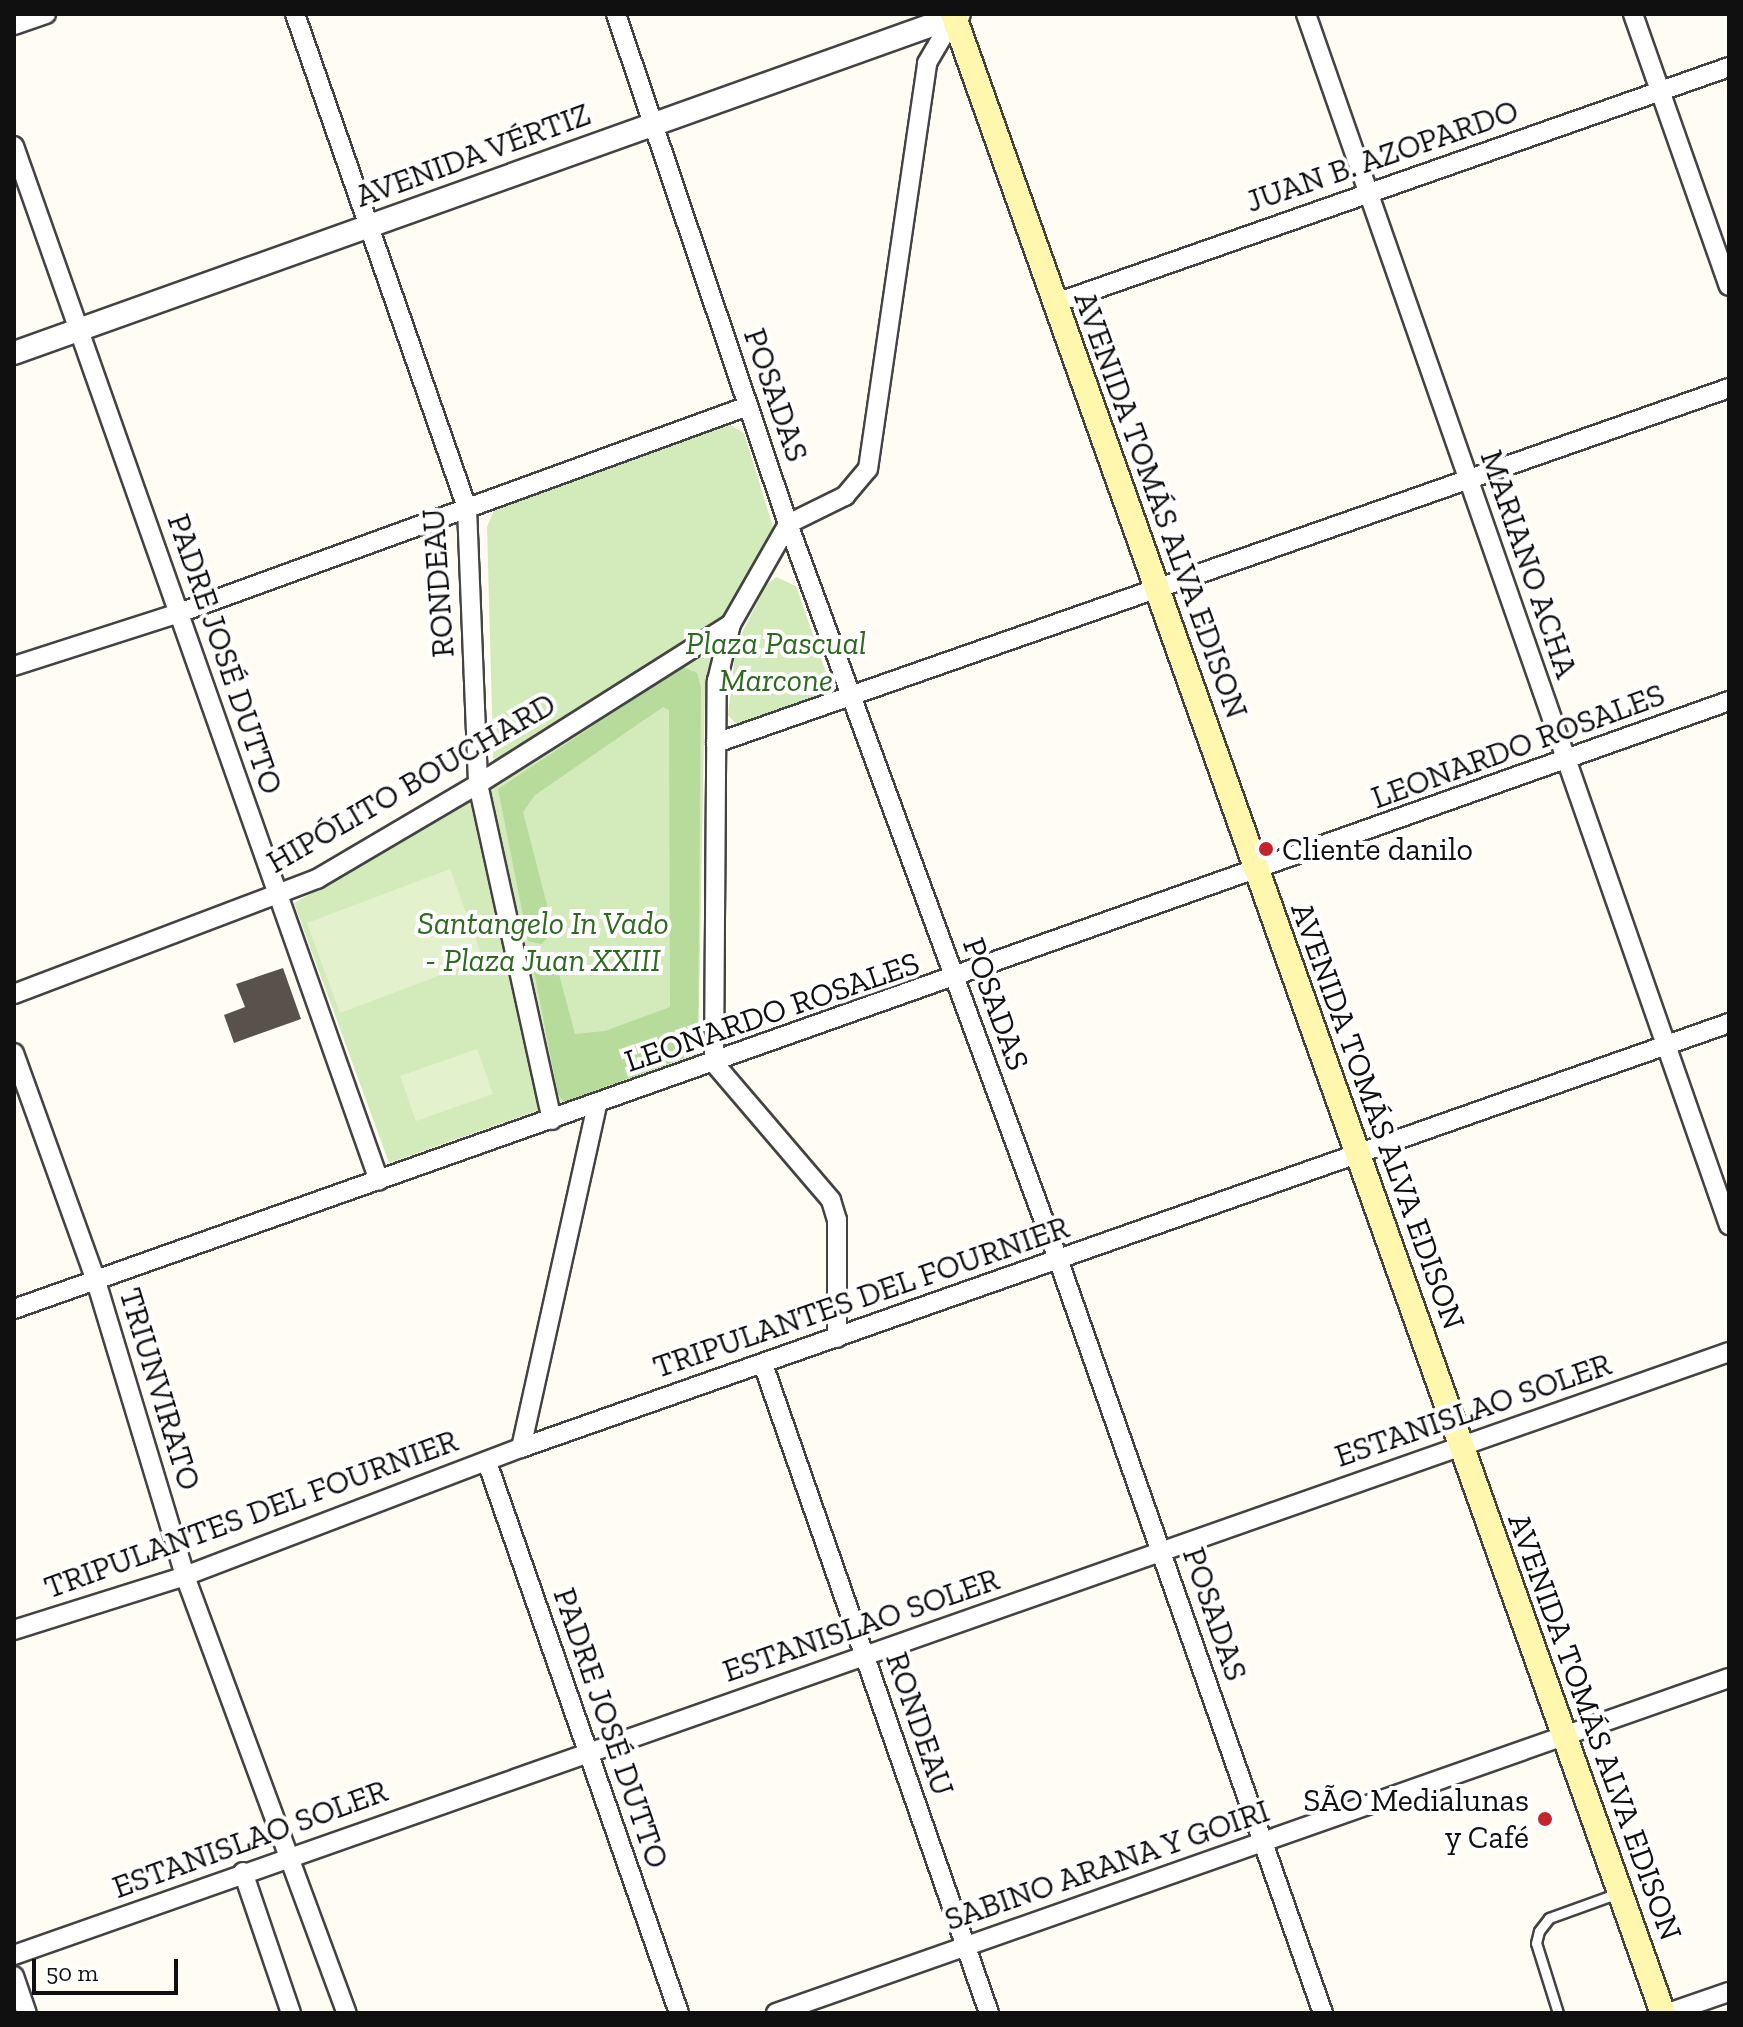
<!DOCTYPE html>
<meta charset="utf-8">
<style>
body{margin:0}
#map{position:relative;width:1743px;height:2027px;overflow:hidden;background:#fffdf3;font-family:"Zilla Slab",serif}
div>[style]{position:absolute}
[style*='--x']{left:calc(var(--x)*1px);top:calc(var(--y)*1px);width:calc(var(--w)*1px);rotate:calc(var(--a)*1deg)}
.green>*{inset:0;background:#d3eabb}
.forest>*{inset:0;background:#b7db9a}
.pitch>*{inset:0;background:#e4f1cd}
.building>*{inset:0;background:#59514c}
.roads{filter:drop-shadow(2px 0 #434343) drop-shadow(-2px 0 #434343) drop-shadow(0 2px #434343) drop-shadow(0 -2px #434343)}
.service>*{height:9px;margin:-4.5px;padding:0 4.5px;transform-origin:4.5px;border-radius:4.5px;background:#fff}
.minor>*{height:18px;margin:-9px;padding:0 9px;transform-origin:9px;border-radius:9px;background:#fff}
.tertiary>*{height:22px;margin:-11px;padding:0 11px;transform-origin:11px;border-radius:11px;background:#fff}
.secondary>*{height:24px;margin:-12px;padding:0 12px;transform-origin:12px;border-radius:12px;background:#fff7ae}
.dots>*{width:22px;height:22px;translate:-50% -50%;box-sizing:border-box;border:4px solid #fff;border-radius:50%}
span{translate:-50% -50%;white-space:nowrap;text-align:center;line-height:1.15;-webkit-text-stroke:8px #fff;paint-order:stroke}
.street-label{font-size:32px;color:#101010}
.park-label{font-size:32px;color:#2d691f;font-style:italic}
.poi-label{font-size:32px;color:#101010}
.left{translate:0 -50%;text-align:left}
.right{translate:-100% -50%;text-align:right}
.frame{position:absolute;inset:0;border:16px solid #101010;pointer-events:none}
.scale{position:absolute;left:32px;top:1959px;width:146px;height:36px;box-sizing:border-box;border:4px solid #101010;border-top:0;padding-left:10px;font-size:24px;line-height:28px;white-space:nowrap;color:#101010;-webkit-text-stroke:6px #fff;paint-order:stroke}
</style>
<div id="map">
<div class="green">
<i style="clip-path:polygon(728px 424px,744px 433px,773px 527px,724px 617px,705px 686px,698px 1054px,389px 1163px,294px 903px,494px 787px,487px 527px,494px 510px)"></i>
<i style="clip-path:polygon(776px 577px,796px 586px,830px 684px,822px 694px,737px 725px,728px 715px,736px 645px,766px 585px)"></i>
</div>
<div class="forest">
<i style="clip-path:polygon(682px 667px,697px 673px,701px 688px,698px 1046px,687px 1057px,564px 1102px,558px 1094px,533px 966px,537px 960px,556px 963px,575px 1034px,605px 1031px,670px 1007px,669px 710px,663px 707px,535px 795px,523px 812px,554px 932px,541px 944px,528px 941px,498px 789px)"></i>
</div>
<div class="pitch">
<i style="clip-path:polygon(450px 869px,483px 959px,340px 1013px,307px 923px)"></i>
<i style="clip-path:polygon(477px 1049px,493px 1094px,416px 1121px,400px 1076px)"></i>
</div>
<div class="building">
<i style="clip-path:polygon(283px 968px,301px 1019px,234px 1043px,224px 1015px,245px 1007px,236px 984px)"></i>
</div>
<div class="roads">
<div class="service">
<i style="--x:1558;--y:2013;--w:73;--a:-107.4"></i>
<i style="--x:1536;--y:1943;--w:12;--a:-76"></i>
<i style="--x:1539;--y:1931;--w:16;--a:-52"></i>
<i style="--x:1549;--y:1918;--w:73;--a:-19.9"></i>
</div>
<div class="minor">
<i style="--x:295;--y:14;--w:523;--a:70.8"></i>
<i style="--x:467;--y:508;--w:276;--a:87.7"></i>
<i style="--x:478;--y:784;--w:344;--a:77.6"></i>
<i style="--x:616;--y:14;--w:538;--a:71.36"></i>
<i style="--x:788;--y:524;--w:783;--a:69.83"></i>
<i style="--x:1058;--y:1259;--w:799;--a:70.64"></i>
<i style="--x:1306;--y:14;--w:1283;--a:70.75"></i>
<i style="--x:1633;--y:14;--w:288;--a:70.6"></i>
<i style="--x:14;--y:25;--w:34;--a:-19"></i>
<i style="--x:14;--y:146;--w:1097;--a:70.57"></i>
<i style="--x:1056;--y:303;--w:713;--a:-19.32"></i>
<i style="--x:14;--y:666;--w:173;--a:-17.8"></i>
<i style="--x:179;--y:613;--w:605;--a:-19.99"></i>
<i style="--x:716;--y:743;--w:1073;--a:-19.31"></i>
<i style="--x:14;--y:994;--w:324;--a:-20.8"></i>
<i style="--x:317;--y:879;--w:187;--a:-30.5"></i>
<i style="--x:478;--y:784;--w:299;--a:-32.3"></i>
<i style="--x:14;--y:1053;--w:242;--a:70.2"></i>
<i style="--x:96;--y:1281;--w:308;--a:73.2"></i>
<i style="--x:185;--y:1576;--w:466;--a:69.7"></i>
<i style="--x:14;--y:1309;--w:1820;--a:-19.52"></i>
<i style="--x:837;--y:1338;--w:118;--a:-90"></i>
<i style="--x:837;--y:1220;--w:21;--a:-107"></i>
<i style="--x:831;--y:1200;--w:180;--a:-130.5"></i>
<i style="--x:714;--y:1063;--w:382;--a:-89.6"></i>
<i style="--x:717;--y:681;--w:59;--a:-76.2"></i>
<i style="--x:731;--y:624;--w:115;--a:-60.3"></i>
<i style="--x:788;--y:524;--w:64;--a:-26.2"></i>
<i style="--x:845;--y:496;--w:35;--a:-50"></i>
<i style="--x:868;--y:469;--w:410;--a:-81.7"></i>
<i style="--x:927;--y:63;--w:53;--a:-59.6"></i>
<i style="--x:954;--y:17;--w:7;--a:-16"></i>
<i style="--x:763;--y:1364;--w:687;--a:70.8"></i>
<i style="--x:521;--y:1448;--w:351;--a:-77.5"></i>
<i style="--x:487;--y:1462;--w:583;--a:70.79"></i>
<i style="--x:14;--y:1630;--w:179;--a:-17.5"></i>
<i style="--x:185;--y:1576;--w:360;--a:-20.9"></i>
<i style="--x:521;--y:1448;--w:1281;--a:-19.38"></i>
<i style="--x:243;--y:1872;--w:149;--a:71.2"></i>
<i style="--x:14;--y:1955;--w:1818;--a:-19.37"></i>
<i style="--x:14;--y:1976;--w:39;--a:71"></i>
<i style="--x:776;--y:2013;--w:1010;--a:-19.37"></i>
<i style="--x:1668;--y:2013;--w:65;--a:-19"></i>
</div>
<div class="tertiary">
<i style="--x:14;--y:353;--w:998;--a:-19.67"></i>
</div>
<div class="secondary">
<i style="--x:953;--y:14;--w:2121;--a:70.45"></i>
</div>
</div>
<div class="dots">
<i style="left:1266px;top:849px;background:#c2262c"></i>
<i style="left:1545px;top:1819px;background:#c2262c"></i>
</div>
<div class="street-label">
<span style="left:473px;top:155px;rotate:-20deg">AVENIDA VÉRTIZ</span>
<span style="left:1382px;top:156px;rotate:-19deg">JUAN B. AZOPARDO</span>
<span style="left:776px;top:395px;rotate:71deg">POSADAS</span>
<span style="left:1161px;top:505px;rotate:70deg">AVENIDA TOMÁS ALVA EDISON</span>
<span style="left:1529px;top:564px;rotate:71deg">MARIANO ACHA</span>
<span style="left:438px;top:583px;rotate:-94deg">RONDEAU</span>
<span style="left:225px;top:654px;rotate:71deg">PADRE JOSÉ DUTTO</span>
<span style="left:1518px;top:746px;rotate:-20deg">LEONARDO ROSALES</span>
<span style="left:411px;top:783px;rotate:-30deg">HIPÓLITO BOUCHARD</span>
<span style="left:996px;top:1004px;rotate:70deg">POSADAS</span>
<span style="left:772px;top:1012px;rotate:-19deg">LEONARDO ROSALES</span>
<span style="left:1378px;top:1116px;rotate:70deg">AVENIDA TOMÁS ALVA EDISON</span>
<span style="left:861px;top:1297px;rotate:-19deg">TRIPULANTES DEL FOURNIER</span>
<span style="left:160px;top:1389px;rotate:73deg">TRIUNVIRATO</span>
<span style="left:1473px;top:1410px;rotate:-19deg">ESTANISLAO SOLER</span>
<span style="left:251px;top:1514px;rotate:-20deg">TRIPULANTES DEL FOURNIER</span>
<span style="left:1215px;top:1614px;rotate:71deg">POSADAS</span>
<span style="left:861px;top:1625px;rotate:-19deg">ESTANISLAO SOLER</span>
<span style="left:920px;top:1724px;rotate:71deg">RONDEAU</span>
<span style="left:1595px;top:1727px;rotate:70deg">AVENIDA TOMÁS ALVA EDISON</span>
<span style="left:611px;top:1728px;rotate:71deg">PADRE JOSÉ DUTTO</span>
<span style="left:250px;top:1839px;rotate:-20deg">ESTANISLAO SOLER</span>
<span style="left:1107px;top:1865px;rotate:-19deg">SABINO ARANA Y GOIRI</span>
</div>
<div class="park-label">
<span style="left:776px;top:662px">Plaza Pascual<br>Marcone</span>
<span style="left:543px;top:942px">Santangelo In Vado<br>- Plaza Juan XXIII</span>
</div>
<div class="poi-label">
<span class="left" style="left:1282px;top:849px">Cliente danilo</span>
<span class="right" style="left:1529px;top:1819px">SÃO Medialunas<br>y Café</span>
</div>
<div class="frame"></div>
<div class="scale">50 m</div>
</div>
